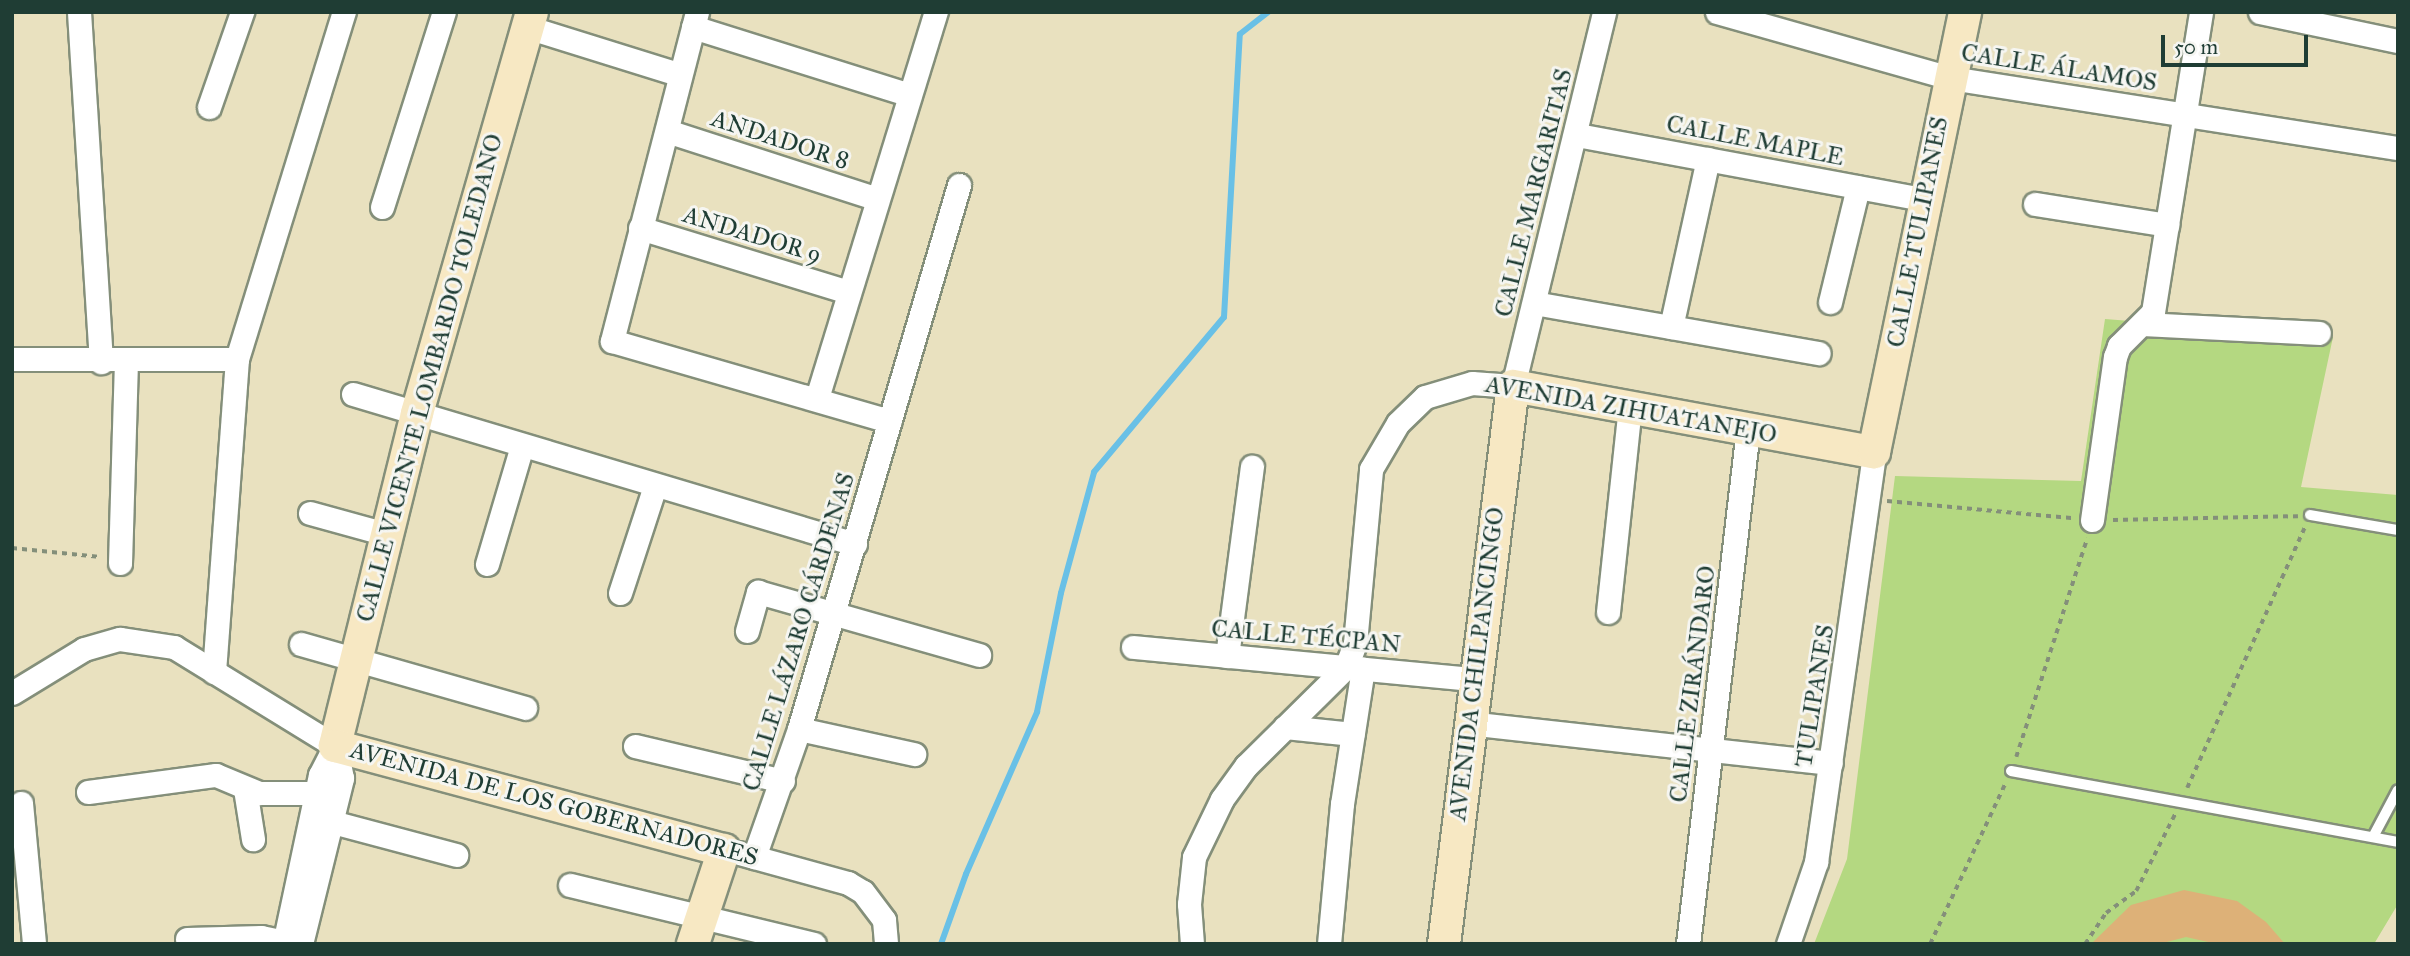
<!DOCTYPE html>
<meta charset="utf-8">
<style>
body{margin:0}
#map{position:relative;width:2410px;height:956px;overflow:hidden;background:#e9e1bf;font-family:"IM FELL Great Primer",serif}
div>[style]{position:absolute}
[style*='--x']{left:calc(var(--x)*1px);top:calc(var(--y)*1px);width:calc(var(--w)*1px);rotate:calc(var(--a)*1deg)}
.green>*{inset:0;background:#b4d881}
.stream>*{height:6px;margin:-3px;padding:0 3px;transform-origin:3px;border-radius:3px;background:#69c0e6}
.building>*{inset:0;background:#ddb178}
.path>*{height:3.5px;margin-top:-1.75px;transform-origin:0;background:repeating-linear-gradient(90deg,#848f7a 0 5px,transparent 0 10px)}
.roads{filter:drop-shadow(2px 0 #848f7a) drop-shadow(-2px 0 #848f7a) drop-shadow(0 2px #848f7a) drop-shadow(0 -2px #848f7a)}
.lane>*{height:10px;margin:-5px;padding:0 5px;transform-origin:5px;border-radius:5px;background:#fff}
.street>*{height:23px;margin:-11.5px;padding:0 11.5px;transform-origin:11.5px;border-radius:11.5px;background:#fff}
.secondary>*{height:32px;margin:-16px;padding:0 16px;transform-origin:16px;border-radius:16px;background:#f7e8c3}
span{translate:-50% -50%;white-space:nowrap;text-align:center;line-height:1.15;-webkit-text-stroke:6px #f6f6f2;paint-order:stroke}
.street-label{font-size:24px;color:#1f3d34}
.frame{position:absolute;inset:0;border:14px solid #1f3d34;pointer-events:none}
.scale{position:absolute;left:2161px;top:35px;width:147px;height:32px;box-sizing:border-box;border:4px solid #1f3d34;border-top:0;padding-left:9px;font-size:21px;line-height:24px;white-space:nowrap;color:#1f3d34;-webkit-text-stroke:5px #f6f6f2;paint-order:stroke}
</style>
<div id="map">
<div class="green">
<i style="clip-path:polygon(2105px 319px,2333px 337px,2301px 487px,2398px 495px,2398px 904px,2374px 944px,1814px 944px,1847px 859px,1895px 476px,2081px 481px)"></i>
</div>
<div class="stream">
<i style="--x:941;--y:944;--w:74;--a:-70.3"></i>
<i style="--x:966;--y:874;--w:177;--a:-66.3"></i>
<i style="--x:1037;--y:712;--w:121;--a:-78.6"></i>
<i style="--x:1061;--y:593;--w:125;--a:-74.7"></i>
<i style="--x:1094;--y:472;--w:202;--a:-50"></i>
<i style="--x:1224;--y:317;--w:283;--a:-86.8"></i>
<i style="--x:1240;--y:34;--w:36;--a:-38"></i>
</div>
<div class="building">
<i style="clip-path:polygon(2184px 890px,2237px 901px,2266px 922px,2285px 944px,2217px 944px,2186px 937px,2159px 944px,2091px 944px,2131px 905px)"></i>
</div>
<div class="path">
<i style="--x:1887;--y:501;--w:185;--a:5.3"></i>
<i style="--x:2113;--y:520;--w:185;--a:-1.2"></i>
<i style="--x:12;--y:548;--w:89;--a:5.8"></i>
<i style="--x:2016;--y:757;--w:230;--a:-72"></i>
<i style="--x:2187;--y:788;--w:286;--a:-65.7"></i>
<i style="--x:1930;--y:944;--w:177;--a:-64.9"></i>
<i style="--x:2085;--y:944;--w:37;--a:-56"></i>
<i style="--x:2106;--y:913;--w:37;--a:-36"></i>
<i style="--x:2136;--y:891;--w:86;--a:-63.1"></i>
</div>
<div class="roads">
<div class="lane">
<i style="--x:2310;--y:515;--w:89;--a:9.7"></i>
<i style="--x:2011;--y:771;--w:393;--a:10.4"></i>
<i style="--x:2373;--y:837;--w:53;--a:-62"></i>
</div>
<div class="street">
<i style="--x:79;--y:12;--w:351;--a:86.4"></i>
<i style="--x:697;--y:12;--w:340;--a:104.5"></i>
<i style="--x:612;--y:341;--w:289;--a:16.1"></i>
<i style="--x:1717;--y:12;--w:242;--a:15.8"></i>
<i style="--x:1950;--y:78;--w:453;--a:8.9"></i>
<i style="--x:2260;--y:12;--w:141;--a:11.9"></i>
<i style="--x:527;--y:27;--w:158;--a:17.3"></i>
<i style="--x:693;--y:27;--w:227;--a:17.4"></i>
<i style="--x:209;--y:107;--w:101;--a:-70.8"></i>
<i style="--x:667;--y:131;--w:221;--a:17.9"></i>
<i style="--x:1577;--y:135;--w:352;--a:10.5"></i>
<i style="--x:2035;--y:204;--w:134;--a:9"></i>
<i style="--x:382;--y:207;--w:205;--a:-72.4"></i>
<i style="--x:640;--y:228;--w:218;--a:17.1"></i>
<i style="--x:1830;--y:302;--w:118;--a:-76.3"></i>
<i style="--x:1534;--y:303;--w:289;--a:10"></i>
<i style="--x:2144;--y:324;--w:175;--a:2.9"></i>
<i style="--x:1671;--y:327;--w:172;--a:-77.6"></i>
<i style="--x:12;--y:359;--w:225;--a:0"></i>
<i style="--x:353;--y:394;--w:524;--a:16.64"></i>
<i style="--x:817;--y:398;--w:404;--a:-72.9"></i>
<i style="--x:310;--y:513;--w:79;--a:15.4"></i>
<i style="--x:2092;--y:520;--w:165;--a:-82"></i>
<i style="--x:2115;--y:357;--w:12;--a:-70"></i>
<i style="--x:2119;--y:346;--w:48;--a:-45"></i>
<i style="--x:2153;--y:312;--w:304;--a:-80.9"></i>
<i style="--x:120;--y:563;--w:203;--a:-88.3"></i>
<i style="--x:487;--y:564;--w:123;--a:-73.5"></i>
<i style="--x:620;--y:593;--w:113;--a:-71.9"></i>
<i style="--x:1608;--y:612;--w:206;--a:-83.9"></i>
<i style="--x:747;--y:631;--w:41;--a:-74.2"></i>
<i style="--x:758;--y:592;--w:230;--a:15.9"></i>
<i style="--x:301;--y:644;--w:233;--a:15.9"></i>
<i style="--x:1133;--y:647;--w:342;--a:5.4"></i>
<i style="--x:1227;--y:656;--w:191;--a:-82.5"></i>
<i style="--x:214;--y:672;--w:314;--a:-85.8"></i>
<i style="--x:237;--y:359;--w:363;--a:-72.9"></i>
<i style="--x:12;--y:693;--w:84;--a:-31.4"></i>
<i style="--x:84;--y:649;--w:37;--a:-16"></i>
<i style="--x:120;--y:639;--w:55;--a:8.4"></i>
<i style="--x:174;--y:647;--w:189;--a:31.6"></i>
<i style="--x:1468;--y:723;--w:365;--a:6.3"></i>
<i style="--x:1285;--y:727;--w:68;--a:5.9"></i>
<i style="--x:799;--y:729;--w:118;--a:12.3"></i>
<i style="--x:635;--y:746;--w:152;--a:13.3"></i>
<i style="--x:245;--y:789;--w:51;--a:80.9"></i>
<i style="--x:88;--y:792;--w:129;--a:-7.6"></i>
<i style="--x:216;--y:775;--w:47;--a:22.7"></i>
<i style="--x:259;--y:793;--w:57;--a:0"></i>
<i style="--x:21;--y:803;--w:142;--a:84.7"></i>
<i style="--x:321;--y:819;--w:140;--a:14.9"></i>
<i style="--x:739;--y:853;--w:113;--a:15.4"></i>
<i style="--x:848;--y:883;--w:17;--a:31"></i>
<i style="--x:863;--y:892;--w:35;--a:53"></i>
<i style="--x:884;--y:920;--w:24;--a:85"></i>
<i style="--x:754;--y:857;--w:136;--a:-70.6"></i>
<i style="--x:799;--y:729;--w:567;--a:-73.61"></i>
<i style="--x:570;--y:885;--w:251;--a:13.6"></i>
<i style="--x:187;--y:939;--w:74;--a:-1.5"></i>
<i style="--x:261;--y:937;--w:33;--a:12"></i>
<i style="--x:284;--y:944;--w:173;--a:-78"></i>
<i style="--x:320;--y:775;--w:33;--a:-63"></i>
<i style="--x:301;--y:944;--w:171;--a:-76.1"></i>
<i style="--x:342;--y:778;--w:33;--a:-102"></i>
<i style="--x:1192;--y:944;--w:40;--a:-94.3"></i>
<i style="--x:1189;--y:904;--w:47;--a:-83.9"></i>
<i style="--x:1194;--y:857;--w:64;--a:-64.2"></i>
<i style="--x:1222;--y:799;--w:41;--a:-54"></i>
<i style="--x:1246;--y:766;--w:141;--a:-44.7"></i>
<i style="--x:1346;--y:667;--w:26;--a:-69"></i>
<i style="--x:1355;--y:643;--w:175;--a:-84.7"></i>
<i style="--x:1371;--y:469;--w:53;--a:-59.6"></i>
<i style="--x:1398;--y:423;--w:37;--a:-44"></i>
<i style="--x:1425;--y:397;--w:49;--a:-16.6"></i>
<i style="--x:1472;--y:383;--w:41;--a:4.2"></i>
<i style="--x:1513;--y:386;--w:385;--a:-76.3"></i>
<i style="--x:1329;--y:944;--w:141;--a:-84.7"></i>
<i style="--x:1342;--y:804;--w:137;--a:-81.2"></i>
<i style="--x:1688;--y:944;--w:518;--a:-83.35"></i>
<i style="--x:1788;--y:944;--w:87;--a:-71.1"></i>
<i style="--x:1816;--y:862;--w:414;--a:-81.9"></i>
</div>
<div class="secondary">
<i style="--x:532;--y:12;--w:418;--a:106"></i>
<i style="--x:417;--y:414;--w:342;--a:103.9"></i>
<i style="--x:335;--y:746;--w:403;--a:15"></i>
<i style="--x:724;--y:850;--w:99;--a:108.3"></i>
<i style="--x:1444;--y:944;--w:562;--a:-82.95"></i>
<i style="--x:1513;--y:386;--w:367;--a:10.4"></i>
<i style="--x:1874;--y:452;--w:449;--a:-78.3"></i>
</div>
</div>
<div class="street-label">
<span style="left:2059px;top:68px;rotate:9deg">CALLE ÁLAMOS</span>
<span style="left:780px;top:140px;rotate:18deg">ANDADOR 8</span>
<span style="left:1755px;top:141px;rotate:11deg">CALLE MAPLE</span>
<span style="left:1534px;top:193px;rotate:-76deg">CALLE MARGARITAS</span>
<span style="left:1918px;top:232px;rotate:-79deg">CALLE TULIPANES</span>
<span style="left:752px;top:235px;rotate:17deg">ANDADOR 9</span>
<span style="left:430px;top:378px;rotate:-75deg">CALLE VICENTE LOMBARDO TOLEDANO</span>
<span style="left:1631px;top:410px;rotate:10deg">AVENIDA ZIHUATANEJO</span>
<span style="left:799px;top:632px;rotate:-73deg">CALLE LÁZARO CÁRDENAS</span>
<span style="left:1306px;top:637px;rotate:5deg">CALLE TÉCPAN</span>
<span style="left:1477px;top:664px;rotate:-83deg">AVENIDA CHILPANCINGO</span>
<span style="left:1693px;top:684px;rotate:-83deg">CALLE ZIRÁNDARO</span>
<span style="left:1815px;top:696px;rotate:-81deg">TULIPANES</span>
<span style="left:554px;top:804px;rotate:15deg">AVENIDA DE LOS GOBERNADORES</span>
</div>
<div class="frame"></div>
<div class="scale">50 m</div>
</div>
